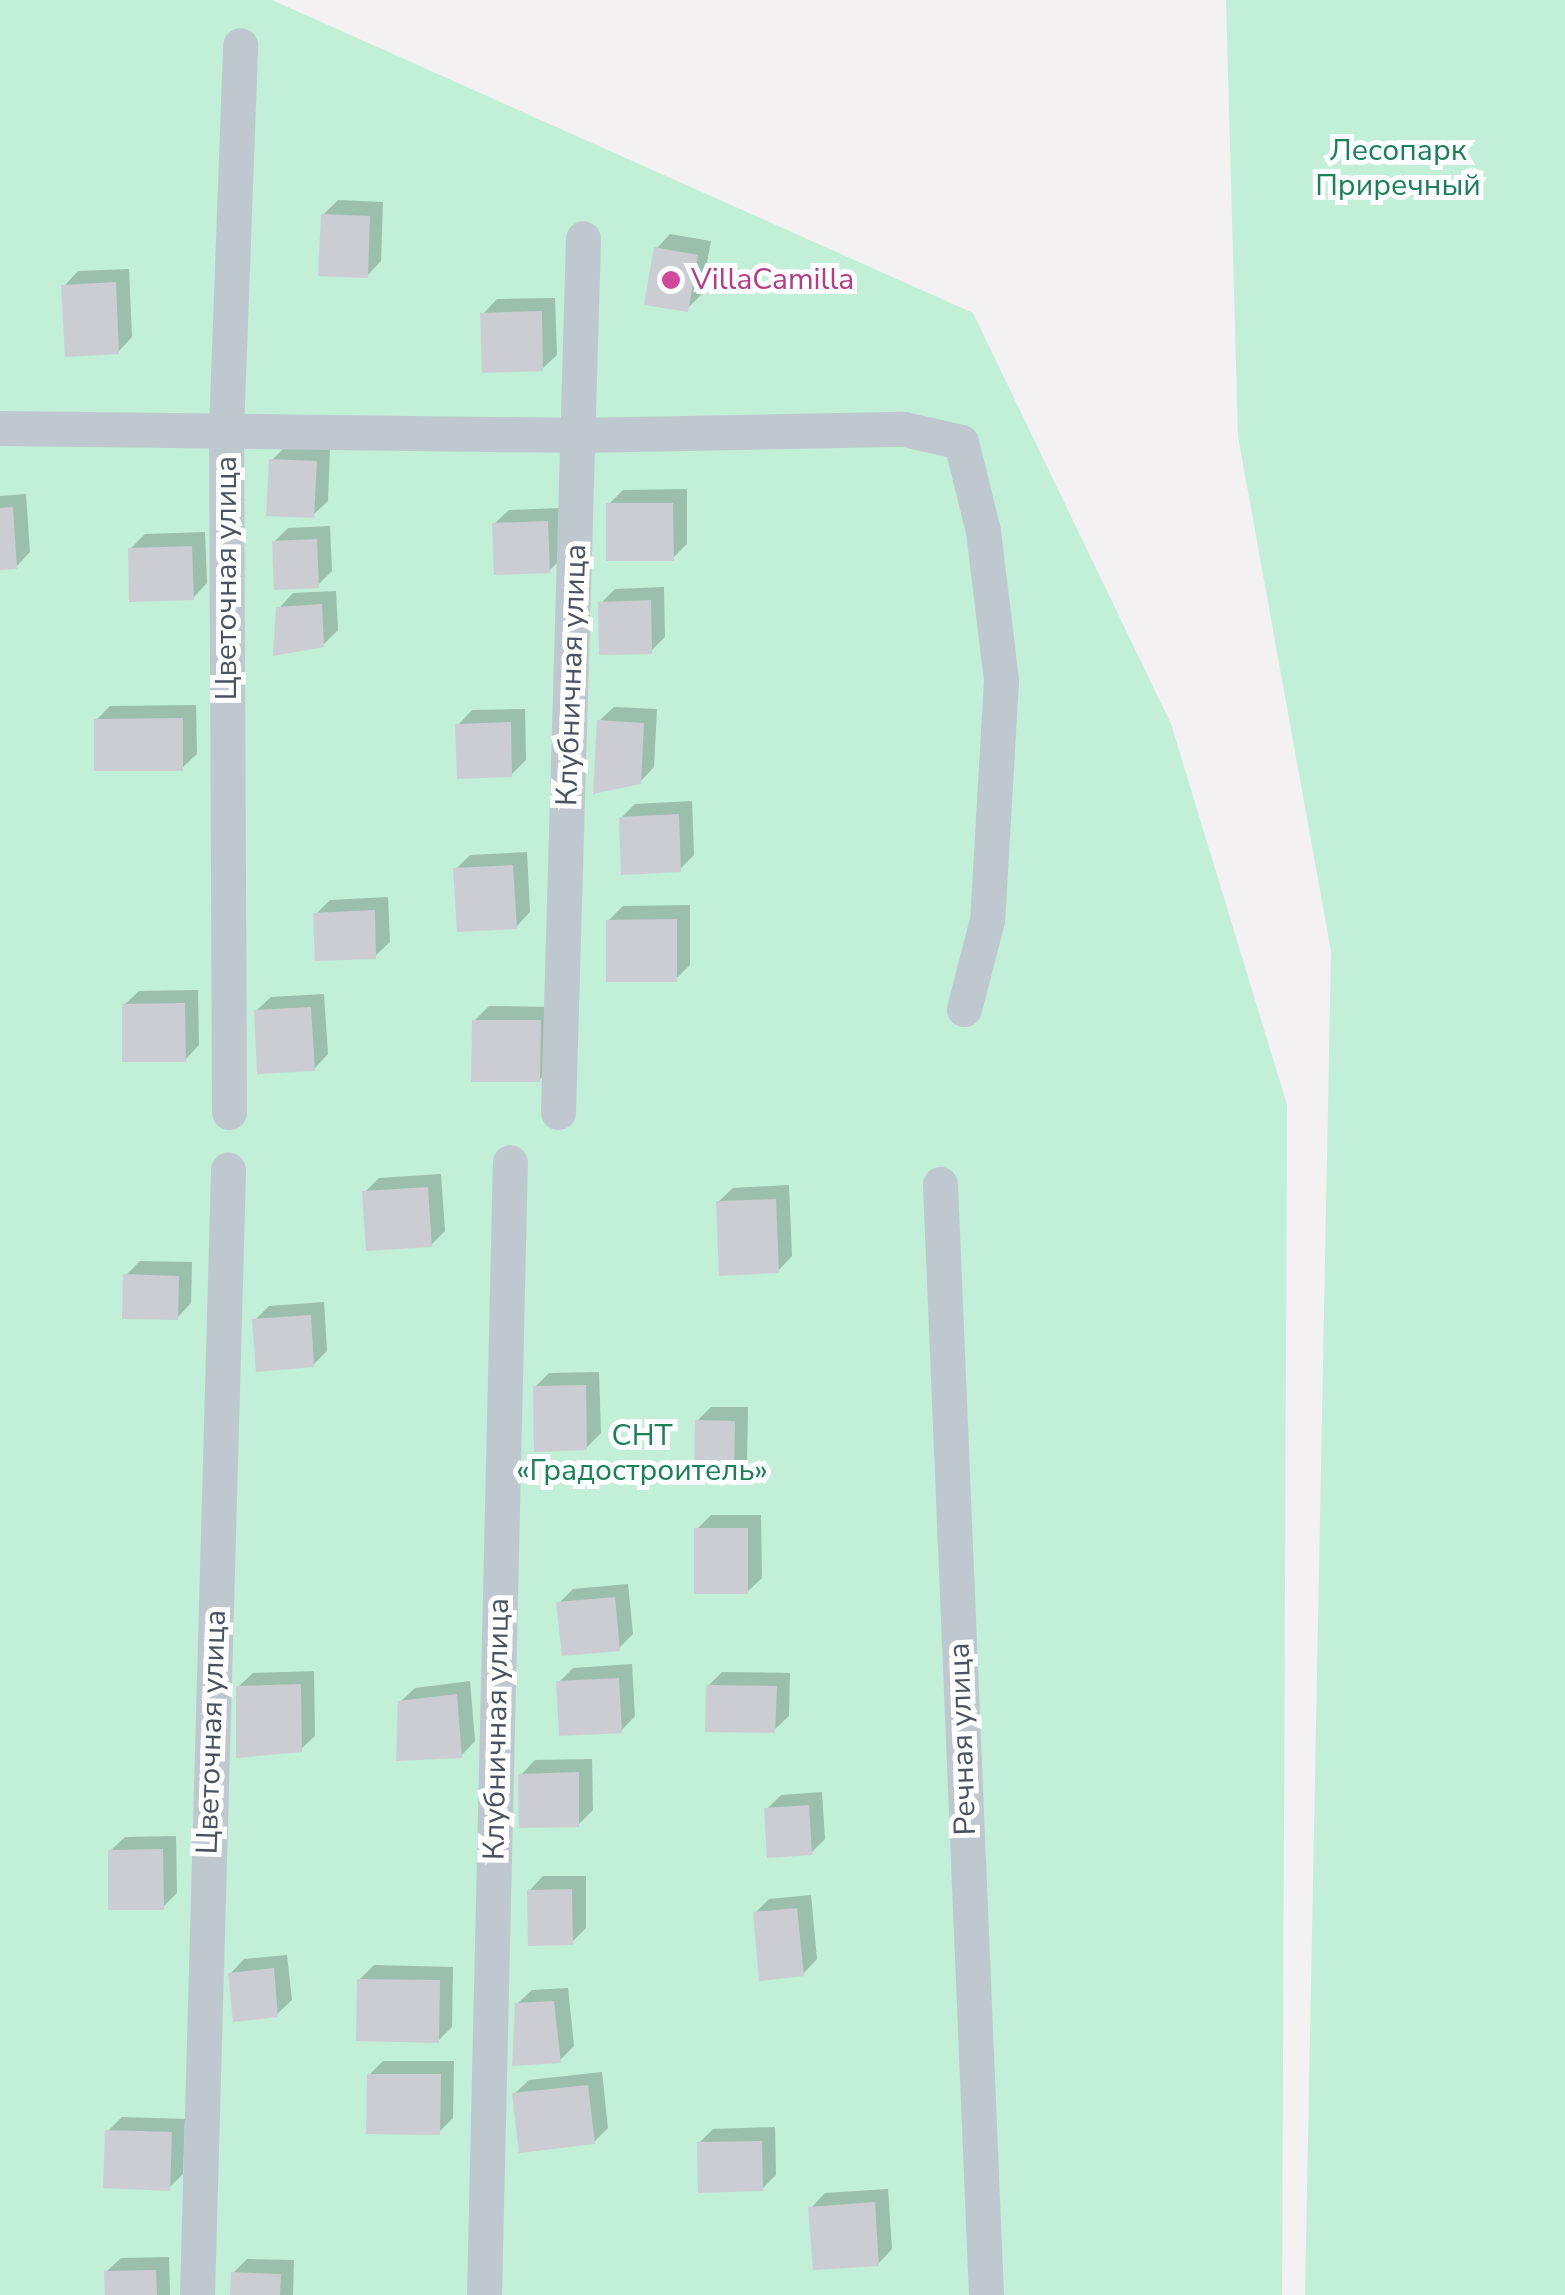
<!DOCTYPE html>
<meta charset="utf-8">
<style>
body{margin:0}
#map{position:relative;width:1565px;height:2295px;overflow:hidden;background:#f3f1f1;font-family:"Nunito Sans",sans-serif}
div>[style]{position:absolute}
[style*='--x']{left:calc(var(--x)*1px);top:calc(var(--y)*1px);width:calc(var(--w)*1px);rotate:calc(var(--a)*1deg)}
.green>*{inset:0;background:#c1efd7}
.shadow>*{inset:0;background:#0003}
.building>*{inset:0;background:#cbcdd3}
.street>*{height:35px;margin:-17.5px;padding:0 17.5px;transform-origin:17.5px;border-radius:17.5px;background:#bfc7cf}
.dots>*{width:28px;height:28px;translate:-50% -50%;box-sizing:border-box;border:5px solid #fff;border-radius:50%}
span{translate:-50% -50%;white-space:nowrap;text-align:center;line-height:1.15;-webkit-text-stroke:10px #fff;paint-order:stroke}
.park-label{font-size:30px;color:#188155}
.hotel-label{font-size:30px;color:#b23c85}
.left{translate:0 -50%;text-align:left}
.street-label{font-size:30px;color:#49525e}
</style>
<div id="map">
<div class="green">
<i style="clip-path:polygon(0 0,272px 0,973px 313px,1171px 724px,1287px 1105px,1282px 2295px,0 2295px)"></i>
<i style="clip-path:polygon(1226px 0,1565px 0,1565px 2295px,1305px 2295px,1331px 951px,1238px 436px)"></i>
</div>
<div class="shadow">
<i style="clip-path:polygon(338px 200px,383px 202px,381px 261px,367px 276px,323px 215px)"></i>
<i style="clip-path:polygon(670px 234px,711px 241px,701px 295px,687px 309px,656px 249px)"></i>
<i style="clip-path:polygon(129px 269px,132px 337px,118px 352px,64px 286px,78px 271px)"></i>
<i style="clip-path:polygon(555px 298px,557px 355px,542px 369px,483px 314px,497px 299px)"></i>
<i style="clip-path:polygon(286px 446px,330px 448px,328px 501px,313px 515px,272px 460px)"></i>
<i style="clip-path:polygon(687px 489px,687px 544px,673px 558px,609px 504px,623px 490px)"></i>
<i style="clip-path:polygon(26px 494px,30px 552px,16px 567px,0 567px,0 496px)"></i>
<i style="clip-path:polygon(561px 508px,563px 557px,549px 571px,494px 524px,509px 510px)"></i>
<i style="clip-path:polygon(330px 526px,332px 571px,318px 585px,274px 542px,288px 528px)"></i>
<i style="clip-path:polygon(205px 532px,207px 583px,193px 598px,130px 549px,145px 534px)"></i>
<i style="clip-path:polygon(664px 587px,665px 637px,651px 651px,601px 603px,615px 589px)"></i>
<i style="clip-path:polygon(336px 591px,338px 630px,323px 645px,279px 608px,293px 593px)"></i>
<i style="clip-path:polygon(196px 705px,197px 754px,182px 768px,96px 720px,110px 706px)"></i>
<i style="clip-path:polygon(614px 707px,657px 709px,654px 767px,640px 782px,599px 721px)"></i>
<i style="clip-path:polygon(525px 709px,526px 760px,511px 775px,458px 725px,472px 710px)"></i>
<i style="clip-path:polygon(692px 801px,694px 855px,680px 869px,621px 818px,635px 804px)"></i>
<i style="clip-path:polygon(527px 852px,530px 912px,516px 927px,456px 869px,470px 855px)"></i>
<i style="clip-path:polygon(388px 897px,390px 942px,375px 956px,316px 914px,330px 900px)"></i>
<i style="clip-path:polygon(690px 905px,690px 965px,676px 979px,608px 921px,623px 906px)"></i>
<i style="clip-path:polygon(198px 990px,199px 1045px,185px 1060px,124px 1005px,139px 991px)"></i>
<i style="clip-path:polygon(324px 994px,328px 1054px,314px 1069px,256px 1011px,271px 997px)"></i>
<i style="clip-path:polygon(489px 1006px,554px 1007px,553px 1066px,539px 1080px,474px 1021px)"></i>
<i style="clip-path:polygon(441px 1174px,445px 1231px,431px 1245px,365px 1192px,379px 1178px)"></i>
<i style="clip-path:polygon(789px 1185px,792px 1256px,778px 1271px,718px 1202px,733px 1188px)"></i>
<i style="clip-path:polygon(140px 1261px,192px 1262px,191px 1303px,177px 1318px,126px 1275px)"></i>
<i style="clip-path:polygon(324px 1302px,327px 1351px,313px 1365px,255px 1320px,269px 1306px)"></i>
<i style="clip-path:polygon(599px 1372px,601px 1433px,586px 1448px,535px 1387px,549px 1373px)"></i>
<i style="clip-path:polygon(711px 1407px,748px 1407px,747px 1462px,733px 1477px,697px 1421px)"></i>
<i style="clip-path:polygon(711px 1515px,761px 1515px,762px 1578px,747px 1592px,697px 1529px)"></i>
<i style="clip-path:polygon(628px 1584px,633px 1634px,619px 1648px,559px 1603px,573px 1589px)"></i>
<i style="clip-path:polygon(632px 1664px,635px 1716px,621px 1731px,559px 1682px,573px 1668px)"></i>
<i style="clip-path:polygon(314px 1671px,315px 1736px,300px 1750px,238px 1687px,253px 1673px)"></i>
<i style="clip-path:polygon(722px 1672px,790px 1673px,789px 1716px,774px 1730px,708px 1686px)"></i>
<i style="clip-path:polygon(470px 1681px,475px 1741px,461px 1756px,400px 1702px,415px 1688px)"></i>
<i style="clip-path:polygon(592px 1759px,593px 1810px,578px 1825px,521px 1775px,535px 1760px)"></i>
<i style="clip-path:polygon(822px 1792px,825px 1839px,811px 1853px,767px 1809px,781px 1795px)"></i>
<i style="clip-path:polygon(176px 1836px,177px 1893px,163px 1907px,110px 1851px,125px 1837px)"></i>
<i style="clip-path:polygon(543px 1876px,586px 1876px,586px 1928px,572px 1942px,529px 1891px)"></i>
<i style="clip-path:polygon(811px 1895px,817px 1959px,803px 1974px,755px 1913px,769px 1899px)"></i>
<i style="clip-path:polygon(287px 1955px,292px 2000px,277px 2014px,230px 1974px,244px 1959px)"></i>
<i style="clip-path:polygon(374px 1965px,453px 1967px,452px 2027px,438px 2041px,359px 1980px)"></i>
<i style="clip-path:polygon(568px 1988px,574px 2046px,559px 2061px,517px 2004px,532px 1990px)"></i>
<i style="clip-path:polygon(383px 2061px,454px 2061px,453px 2118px,439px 2132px,369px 2075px)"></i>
<i style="clip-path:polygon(602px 2072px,608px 2128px,594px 2142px,514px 2094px,529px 2080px)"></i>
<i style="clip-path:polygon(122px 2117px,185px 2119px,183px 2174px,169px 2188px,108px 2131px)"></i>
<i style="clip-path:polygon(775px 2127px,776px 2175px,762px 2189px,699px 2143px,713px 2129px)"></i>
<i style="clip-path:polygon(888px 2189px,892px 2249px,878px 2264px,811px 2208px,825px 2193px)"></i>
<i style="clip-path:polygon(169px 2257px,170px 2295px,107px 2295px,106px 2272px,121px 2258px)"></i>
<i style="clip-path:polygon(247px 2259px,294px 2260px,293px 2295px,233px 2295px,233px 2273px)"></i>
</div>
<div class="building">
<i style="clip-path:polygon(321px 214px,370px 216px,368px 278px,318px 276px)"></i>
<i style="clip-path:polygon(654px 247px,698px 255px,688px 312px,644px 305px)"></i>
<i style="clip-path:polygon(116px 282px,119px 354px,65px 357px,61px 285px)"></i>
<i style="clip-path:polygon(542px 311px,543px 371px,482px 373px,480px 313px)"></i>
<i style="clip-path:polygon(269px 459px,317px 461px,314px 518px,266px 516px)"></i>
<i style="clip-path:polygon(606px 503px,673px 503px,674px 561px,606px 561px)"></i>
<i style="clip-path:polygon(13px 507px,17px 569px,0 570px,0 508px)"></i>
<i style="clip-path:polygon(548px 521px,550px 573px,494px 575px,492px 523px)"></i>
<i style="clip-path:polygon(317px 539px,319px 588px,274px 590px,272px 541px)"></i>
<i style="clip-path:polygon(192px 546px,194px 600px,129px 602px,128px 548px)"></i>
<i style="clip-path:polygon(651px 600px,652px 654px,599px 655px,598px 602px)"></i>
<i style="clip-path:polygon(322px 604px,324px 647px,273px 656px,276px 607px)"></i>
<i style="clip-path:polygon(183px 718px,183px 771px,94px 771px,94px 719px)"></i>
<i style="clip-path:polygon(597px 720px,644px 723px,641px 784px,593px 794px)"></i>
<i style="clip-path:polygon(511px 722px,512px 777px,457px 779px,455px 724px)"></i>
<i style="clip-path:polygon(679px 814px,681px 872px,621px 875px,619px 817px)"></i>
<i style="clip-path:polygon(513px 865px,517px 929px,457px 932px,453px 868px)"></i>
<i style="clip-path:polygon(375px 910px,376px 959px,315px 961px,313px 913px)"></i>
<i style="clip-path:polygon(677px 919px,677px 982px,606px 982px,606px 920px)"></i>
<i style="clip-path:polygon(185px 1003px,186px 1062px,122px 1062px,122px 1004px)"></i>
<i style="clip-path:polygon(311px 1007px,315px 1071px,257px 1074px,254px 1010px)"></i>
<i style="clip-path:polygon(472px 1020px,541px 1020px,540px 1082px,471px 1082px)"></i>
<i style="clip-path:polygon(428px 1187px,432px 1247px,366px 1251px,362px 1191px)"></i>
<i style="clip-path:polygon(776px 1199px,779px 1273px,719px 1276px,716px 1201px)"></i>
<i style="clip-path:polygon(123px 1274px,179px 1276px,178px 1320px,122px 1319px)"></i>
<i style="clip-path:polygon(311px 1315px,314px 1367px,256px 1372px,252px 1319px)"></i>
<i style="clip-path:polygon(586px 1385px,587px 1450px,534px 1452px,533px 1386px)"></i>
<i style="clip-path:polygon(695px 1420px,735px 1421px,734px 1479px,694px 1479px)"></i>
<i style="clip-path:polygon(694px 1528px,748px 1528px,748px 1594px,694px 1594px)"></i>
<i style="clip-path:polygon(615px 1597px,620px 1651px,562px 1656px,556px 1602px)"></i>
<i style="clip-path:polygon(619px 1678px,622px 1733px,559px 1736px,556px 1681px)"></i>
<i style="clip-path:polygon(301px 1684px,302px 1752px,236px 1758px,236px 1686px)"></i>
<i style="clip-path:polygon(706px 1685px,777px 1686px,775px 1733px,705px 1732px)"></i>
<i style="clip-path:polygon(457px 1694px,462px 1758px,396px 1761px,398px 1701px)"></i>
<i style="clip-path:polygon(579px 1772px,579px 1827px,519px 1828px,518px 1774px)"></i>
<i style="clip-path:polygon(809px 1805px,812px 1855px,767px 1858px,764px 1808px)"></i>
<i style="clip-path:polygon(163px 1849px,164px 1910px,108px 1910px,108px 1850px)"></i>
<i style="clip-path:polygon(572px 1889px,573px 1945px,528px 1946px,527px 1890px)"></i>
<i style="clip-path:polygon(797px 1908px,804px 1976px,759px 1981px,753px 1912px)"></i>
<i style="clip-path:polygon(274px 1968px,278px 2017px,233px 2022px,228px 1973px)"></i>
<i style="clip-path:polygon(357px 1979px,440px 1980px,439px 2043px,356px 2041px)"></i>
<i style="clip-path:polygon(554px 2001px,561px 2063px,512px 2066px,515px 2003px)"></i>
<i style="clip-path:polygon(367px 2074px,441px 2074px,440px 2135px,366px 2134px)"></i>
<i style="clip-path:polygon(588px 2085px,595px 2144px,519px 2153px,512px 2093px)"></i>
<i style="clip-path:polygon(105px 2130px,172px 2132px,170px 2191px,103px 2188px)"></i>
<i style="clip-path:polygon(762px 2141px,763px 2191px,698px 2193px,697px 2142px)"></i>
<i style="clip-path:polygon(875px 2202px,879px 2266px,813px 2270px,808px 2207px)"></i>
<i style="clip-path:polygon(156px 2270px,157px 2295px,105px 2295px,104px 2271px)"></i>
<i style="clip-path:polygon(231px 2272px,281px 2274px,280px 2295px,230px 2295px)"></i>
</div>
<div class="street">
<i style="--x:0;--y:428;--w:579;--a:0.69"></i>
<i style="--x:579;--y:435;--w:325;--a:-1.1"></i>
<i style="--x:904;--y:429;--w:58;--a:12.8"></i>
<i style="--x:961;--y:442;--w:92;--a:76.1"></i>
<i style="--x:983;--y:531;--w:150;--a:83.1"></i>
<i style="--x:1001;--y:680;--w:240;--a:93.3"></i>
<i style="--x:987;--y:920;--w:92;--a:104.5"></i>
<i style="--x:229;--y:1112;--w:681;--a:-90.25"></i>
<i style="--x:226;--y:431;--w:386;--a:-87.9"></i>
<i style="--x:558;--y:1112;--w:874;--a:-88.36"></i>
<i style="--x:940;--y:1184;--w:1112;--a:87.63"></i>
<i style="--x:197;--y:2295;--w:1126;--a:-88.42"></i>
<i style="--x:484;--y:2295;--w:1133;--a:-88.69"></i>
</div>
<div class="dots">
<i style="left:671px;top:280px;background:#d1479c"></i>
</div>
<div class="park-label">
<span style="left:1398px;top:168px">Лесопарк<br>Приречный</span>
<span style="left:642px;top:1453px">СНТ<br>«Градостроитель»</span>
</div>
<div class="hotel-label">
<span class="left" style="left:691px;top:280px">VillaCamilla</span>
</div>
<div class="street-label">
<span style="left:227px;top:578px;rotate:-90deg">Цветочная улица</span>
<span style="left:572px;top:675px;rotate:-88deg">Клубничная улица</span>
<span style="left:497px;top:1729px;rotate:-89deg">Клубничная улица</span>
<span style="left:212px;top:1732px;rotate:-88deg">Цветочная улица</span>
<span style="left:963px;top:1739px;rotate:-92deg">Речная улица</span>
</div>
</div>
